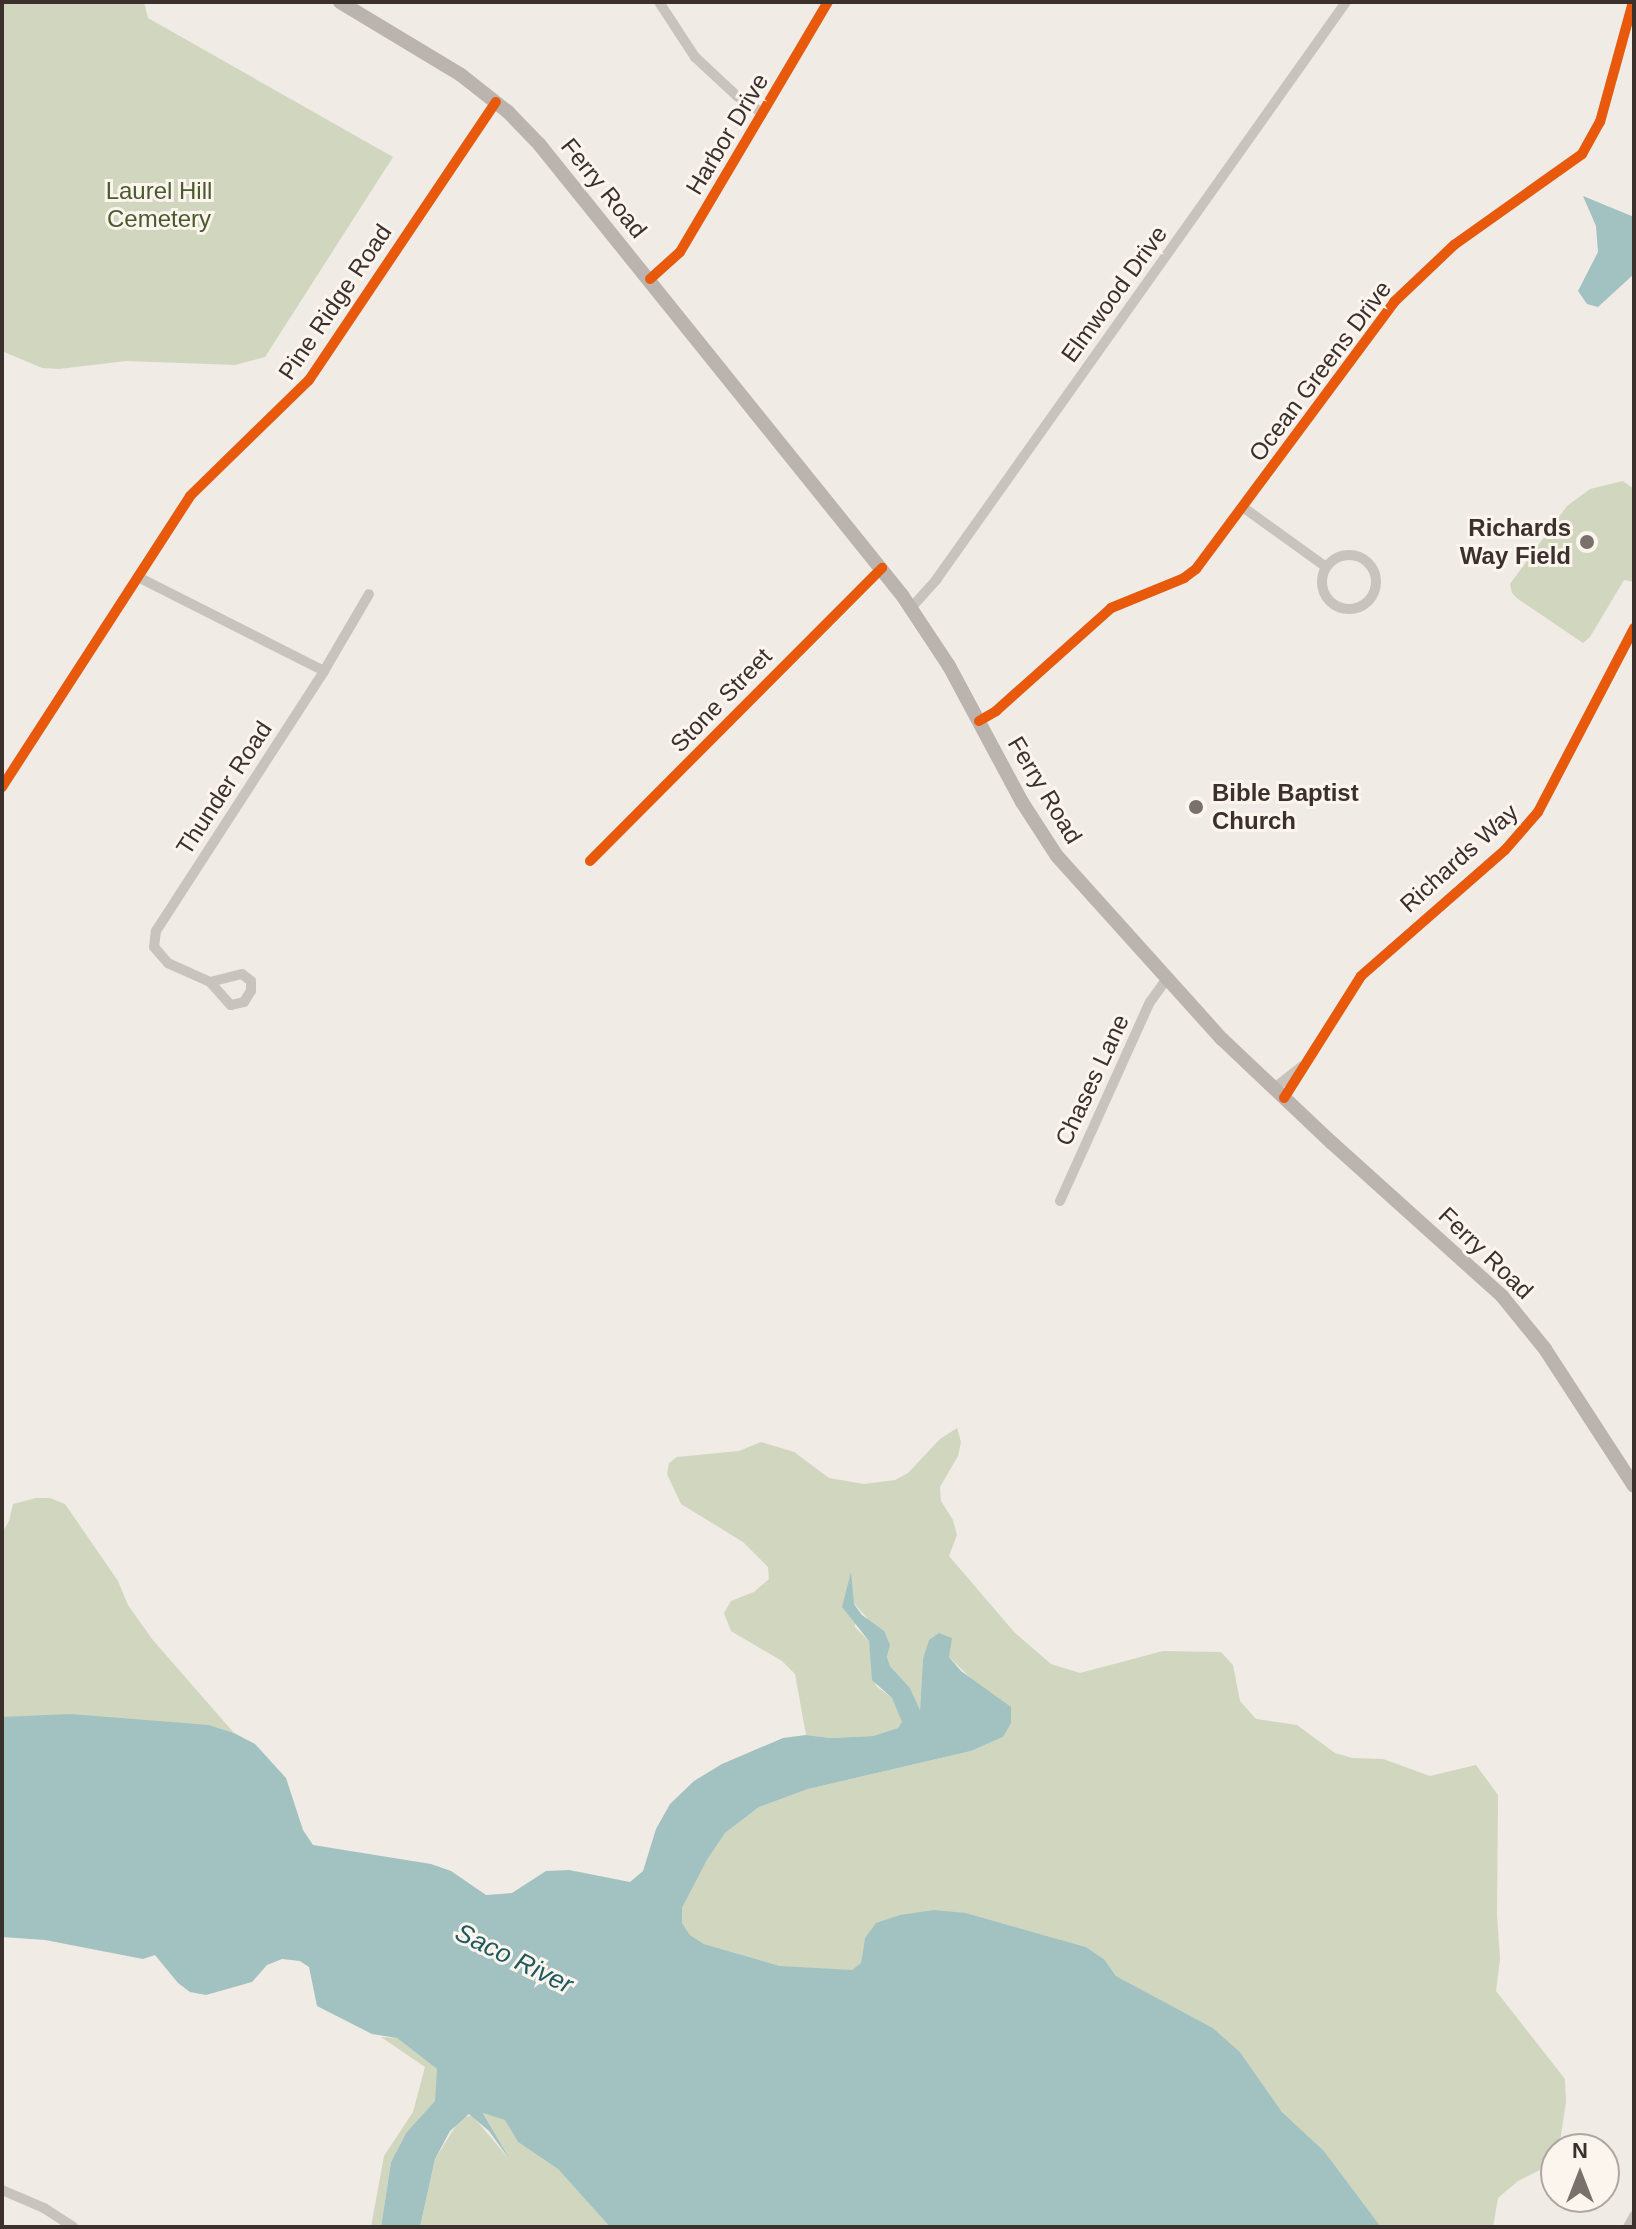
<!DOCTYPE html>
<style>
body{margin:0}
#map{position:relative;width:1636px;height:2229px;overflow:hidden;background:#f0ebe5;font-family:Helvetica,sans-serif}
div>[style]{position:absolute}
[style*='--x']{left:calc(var(--x)*1px);top:calc(var(--y)*1px);width:calc(var(--w)*1px);rotate:calc(var(--a)*1deg)}
.green>*{inset:0;background:#d1d6bf}
.water>*{inset:0;background:#a1c2c1}
.street>*{height:10px;margin:-5px;padding:0 5px;transform-origin:5px;border-radius:5px;background:#c9c3be}
.street>.ring{margin:-5px;padding:0;box-sizing:content-box;background:none;border:10px solid #c9c3be;border-radius:50%}
.secondary>*{height:14px;margin:-7px;padding:0 7px;transform-origin:7px;border-radius:7px;background:#bab3ae}
.cycleway>*{height:10px;margin:-5px;padding:0 5px;transform-origin:5px;border-radius:5px;background:#e8590c}
.dots>*{width:22px;height:22px;translate:-50% -50%;box-sizing:border-box;border:4px solid #fbf5ee;border-radius:50%}
span{translate:-50% -50%;white-space:nowrap;text-align:center;line-height:1.15;-webkit-text-stroke:6px #fbf5ee;paint-order:stroke}
.street-label{font-size:24px;color:#3b302b}
.park-label{font-size:24px;color:#4a5a2e}
.poi-label{font-size:24px;color:#3b302b;font-weight:700}
.right{translate:-100% -50%;text-align:right}
.left{translate:0 -50%;text-align:left}
.water-label{font-size:26px;color:#1f5a5e;font-style:italic}
.frame{position:absolute;inset:0;border:4px solid #3b302b;pointer-events:none}
.north{position:absolute;left:1540px;top:2133px;width:80px;height:80px;box-sizing:border-box;background:#fbf5ee;border:2px solid #aea6a0;border-radius:50%;rotate:0deg;font-size:22px;font-weight:700;line-height:32px;text-align:center;color:#3b302b}
.north::after{content:'';display:block;margin:auto;width:28px;height:36px;background:#7a716c;clip-path:polygon(50% 0,100% 100%,50% 72%,0 100%)}
</style>
<div id="map">
<div class="green">
<i style="clip-path:polygon(2px 2px,144px 2px,148px 18px,393px 157px,265px 357px,235px 365px,126px 361px,59px 369px,42px 368px,2px 351px)"></i>
<i style="clip-path:polygon(1623px 481px,1634px 489px,1634px 582px,1624px 580px,1590px 637px,1583px 643px,1518px 599px,1512px 593px,1510px 584px,1567px 506px,1590px 489px)"></i>
<i style="clip-path:polygon(957px 1428px,961px 1442px,958px 1456px,940px 1487px,941px 1501px,953px 1520px,957px 1535px,949px 1556px,1015px 1633px,1051px 1664px,1080px 1673px,1163px 1651px,1221px 1652px,1233px 1665px,1240px 1701px,1256px 1719px,1297px 1725px,1335px 1753px,1352px 1758px,1383px 1759px,1430px 1776px,1476px 1765px,1498px 1795px,1497px 1914px,1500px 1959px,1496px 1991px,1565px 2079px,1566px 2102px,1560px 2142px,1540px 2170px,1518px 2181px,1498px 2198px,1493px 2227px,1381px 2227px,1324px 2151px,1282px 2112px,1240px 2052px,1213px 2028px,1116px 1976px,1104px 1959px,1086px 1947px,966px 1913px,865px 1938px,861px 1964px,852px 1970px,819px 1971px,780px 1966px,704px 1944px,690px 1935px,682px 1923px,682px 1908px,707px 1860px,725px 1833px,759px 1807px,808px 1789px,971px 1751px,1003px 1737px,996px 1696px,978px 1685px,949px 1657px,923px 1659px,920px 1710px,910px 1688px,890px 1666px,887px 1657px,890px 1645px,854px 1603px,853px 1572px,855px 1627px,869px 1641px,876px 1686px,892px 1698px,903px 1722px,898px 1728px,873px 1736px,830px 1738px,806px 1735px,795px 1674px,782px 1661px,731px 1631px,724px 1613px,731px 1601px,754px 1592px,769px 1579px,768px 1567px,743px 1542px,681px 1504px,667px 1474px,669px 1463px,677px 1457px,739px 1451px,761px 1442px,794px 1452px,829px 1478px,864px 1484px,895px 1480px,908px 1473px,940px 1439px)"></i>
<i style="clip-path:polygon(36px 1498px,50px 1498px,65px 1504px,118px 1581px,128px 1605px,152px 1639px,234px 1733px,209px 1725px,2px 1717px,2px 1533px,9px 1521px,13px 1504px)"></i>
<i style="clip-path:polygon(381px 2037px,397px 2038px,437px 2069px,437px 2077px,436px 2101px,406px 2133px,391px 2162px,381px 2227px,371px 2227px,384px 2156px,413px 2112px,425px 2067px)"></i>
<i style="clip-path:polygon(483px 2112px,505px 2119px,518px 2142px,558px 2169px,610px 2227px,420px 2227px,435px 2159px,460px 2119px,472px 2115px,509px 2159px)"></i>
</div>
<div class="water">
<i style="clip-path:polygon(1583px 196px,1634px 217px,1634px 274px,1598px 307px,1587px 304px,1578px 291px,1598px 252px,1596px 226px)"></i>
<i style="clip-path:polygon(851px 1572px,854px 1604px,862px 1615px,884px 1631px,890px 1645px,887px 1657px,890px 1666px,910px 1688px,920px 1710px,923px 1659px,929px 1640px,939px 1633px,952px 1638px,949px 1657px,961px 1671px,1011px 1707px,1011px 1723px,1003px 1737px,971px 1751px,808px 1789px,759px 1807px,725px 1833px,707px 1860px,682px 1908px,682px 1923px,690px 1935px,704px 1944px,780px 1966px,852px 1970px,861px 1963px,865px 1938px,876px 1923px,900px 1915px,934px 1910px,966px 1913px,1086px 1947px,1104px 1959px,1116px 1976px,1213px 2028px,1240px 2052px,1282px 2112px,1324px 2151px,1381px 2227px,610px 2227px,558px 2169px,518px 2142px,505px 2120px,483px 2113px,510px 2160px,489px 2131px,469px 2114px,450px 2131px,435px 2159px,420px 2227px,381px 2227px,391px 2162px,406px 2133px,435px 2101px,437px 2069px,397px 2038px,372px 2034px,317px 2006px,309px 1967px,300px 1961px,282px 1959px,267px 1965px,252px 1982px,206px 1995px,190px 1992px,178px 1983px,155px 1955px,143px 1959px,45px 1940px,2px 1937px,2px 1717px,70px 1714px,209px 1725px,234px 1733px,255px 1744px,286px 1778px,303px 1830px,313px 1845px,431px 1864px,451px 1871px,486px 1895px,512px 1893px,546px 1871px,569px 1870px,630px 1882px,643px 1871px,656px 1829px,670px 1804px,694px 1781px,722px 1764px,783px 1738px,806px 1735px,830px 1738px,873px 1736px,898px 1728px,902px 1722px,892px 1698px,872px 1680px,869px 1641px,842px 1607px)"></i>
</div>
<div class="street">
<i style="--x:659;--y:2;--w:66;--a:56.8"></i>
<i style="--x:695;--y:57;--w:57;--a:42.9"></i>
<i style="--x:737;--y:96;--w:30;--a:34"></i>
<i style="--x:650;--y:279;--w:40;--a:-42"></i>
<i style="--x:680;--y:252;--w:291;--a:-59.4"></i>
<i style="--x:1244;--y:508;--w:101;--a:35.7"></i>
<i class="ring" style="left:1322px;top:555px;width:44px;height:44px"></i>
<i style="--x:140;--y:578;--w:206;--a:26.8"></i>
<i style="--x:911;--y:608;--w:38;--a:-48"></i>
<i style="--x:936;--y:580;--w:709;--a:-54.65"></i>
<i style="--x:979;--y:721;--w:20;--a:-30"></i>
<i style="--x:996;--y:711;--w:154;--a:-41.8"></i>
<i style="--x:1111;--y:608;--w:79;--a:-22.3"></i>
<i style="--x:1184;--y:578;--w:15;--a:-37"></i>
<i style="--x:1196;--y:569;--w:332;--a:-53.4"></i>
<i style="--x:1394;--y:302;--w:83;--a:-43.5"></i>
<i style="--x:1454;--y:245;--w:157;--a:-35.4"></i>
<i style="--x:1582;--y:154;--w:37;--a:-61"></i>
<i style="--x:1600;--y:122;--w:124;--a:-74.6"></i>
<i style="--x:2;--y:787;--w:346;--a:-57.1"></i>
<i style="--x:190;--y:496;--w:166;--a:-44.3"></i>
<i style="--x:309;--y:380;--w:335;--a:-56.1"></i>
<i style="--x:590;--y:861;--w:414;--a:-45.1"></i>
<i style="--x:210;--y:982;--w:31;--a:48"></i>
<i style="--x:231;--y:1005;--w:13;--a:-13"></i>
<i style="--x:244;--y:1002;--w:13;--a:-58"></i>
<i style="--x:251;--y:991;--w:10;--a:-90"></i>
<i style="--x:251;--y:981;--w:11;--a:-142"></i>
<i style="--x:242;--y:974;--w:33;--a:166"></i>
<i style="--x:210;--y:982;--w:46;--a:-155.7"></i>
<i style="--x:168;--y:963;--w:21;--a:-131"></i>
<i style="--x:154;--y:947;--w:16;--a:-83"></i>
<i style="--x:156;--y:931;--w:310;--a:-57.1"></i>
<i style="--x:324;--y:671;--w:89;--a:-59.7"></i>
<i style="--x:1273;--y:1089;--w:37;--a:-38"></i>
<i style="--x:1284;--y:1098;--w:144;--a:-57.7"></i>
<i style="--x:1361;--y:976;--w:191;--a:-41.2"></i>
<i style="--x:1505;--y:850;--w:50;--a:-49"></i>
<i style="--x:1538;--y:812;--w:208;--a:-62.4"></i>
<i style="--x:1060;--y:1201;--w:218;--a:-65.7"></i>
<i style="--x:1150;--y:1002;--w:29;--a:-54"></i>
<i style="--x:2;--y:2190;--w:46;--a:23.2"></i>
<i style="--x:44;--y:2208;--w:35;--a:33"></i>
<i style="--x:1628;--y:2227;--w:13;--a:-61"></i>
</div>
<div class="secondary">
<i style="--x:340;--y:2;--w:141;--a:31.1"></i>
<i style="--x:461;--y:75;--w:60;--a:38.2"></i>
<i style="--x:508;--y:112;--w:45;--a:45.9"></i>
<i style="--x:539;--y:144;--w:579;--a:51.17"></i>
<i style="--x:902;--y:595;--w:85;--a:56.5"></i>
<i style="--x:949;--y:666;--w:154;--a:61.8"></i>
<i style="--x:1022;--y:802;--w:64;--a:57.1"></i>
<i style="--x:1057;--y:856;--w:246;--a:48"></i>
<i style="--x:1222;--y:1039;--w:150;--a:43.4"></i>
<i style="--x:1331;--y:1142;--w:230;--a:42"></i>
<i style="--x:1502;--y:1296;--w:68;--a:50.9"></i>
<i style="--x:1545;--y:1349;--w:163;--a:57"></i>
</div>
<div class="cycleway">
<i style="--x:650;--y:279;--w:40;--a:-42"></i>
<i style="--x:680;--y:252;--w:291;--a:-59.4"></i>
<i style="--x:979;--y:721;--w:20;--a:-30"></i>
<i style="--x:996;--y:711;--w:154;--a:-41.8"></i>
<i style="--x:1111;--y:608;--w:79;--a:-22.3"></i>
<i style="--x:1184;--y:578;--w:15;--a:-37"></i>
<i style="--x:1196;--y:569;--w:332;--a:-53.4"></i>
<i style="--x:1394;--y:302;--w:83;--a:-43.5"></i>
<i style="--x:1454;--y:245;--w:157;--a:-35.4"></i>
<i style="--x:1582;--y:154;--w:37;--a:-61"></i>
<i style="--x:1600;--y:122;--w:124;--a:-74.6"></i>
<i style="--x:2;--y:787;--w:346;--a:-57.1"></i>
<i style="--x:190;--y:496;--w:166;--a:-44.3"></i>
<i style="--x:309;--y:380;--w:335;--a:-56.1"></i>
<i style="--x:590;--y:861;--w:414;--a:-45.1"></i>
<i style="--x:1284;--y:1098;--w:144;--a:-57.7"></i>
<i style="--x:1361;--y:976;--w:191;--a:-41.2"></i>
<i style="--x:1505;--y:850;--w:50;--a:-49"></i>
<i style="--x:1538;--y:812;--w:208;--a:-62.4"></i>
</div>
<div class="dots">
<i style="left:1587px;top:542px;background:#7a716c"></i>
<i style="left:1196px;top:807px;background:#7a716c"></i>
</div>
<div class="street-label">
<span style="left:727px;top:134px;rotate:-59deg">Harbor Drive</span>
<span style="left:604px;top:188px;rotate:51deg">Ferry Road</span>
<span style="left:1114px;top:294px;rotate:-54deg">Elmwood Drive</span>
<span style="left:335px;top:302px;rotate:-56deg">Pine Ridge Road</span>
<span style="left:1320px;top:371px;rotate:-53deg">Ocean Greens Drive</span>
<span style="left:721px;top:700px;rotate:-46deg">Stone Street</span>
<span style="left:224px;top:788px;rotate:-57deg">Thunder Road</span>
<span style="left:1045px;top:790px;rotate:59deg">Ferry Road</span>
<span style="left:1459px;top:858px;rotate:-42deg">Richards Way</span>
<span style="left:1092px;top:1080px;rotate:-65deg">Chases Lane</span>
<span style="left:1486px;top:1253px;rotate:44deg">Ferry Road</span>
</div>
<div class="park-label">
<span style="left:159px;top:205px">Laurel Hill<br>Cemetery</span>
</div>
<div class="poi-label">
<span class="right" style="left:1571px;top:542px">Richards<br>Way Field</span>
<span class="left" style="left:1212px;top:807px">Bible Baptist<br>Church</span>
</div>
<div class="water-label">
<span style="left:514px;top:1959px;rotate:26deg">Saco River</span>
</div>
<div class="frame"></div>
<div class="north">N</div>
</div>
